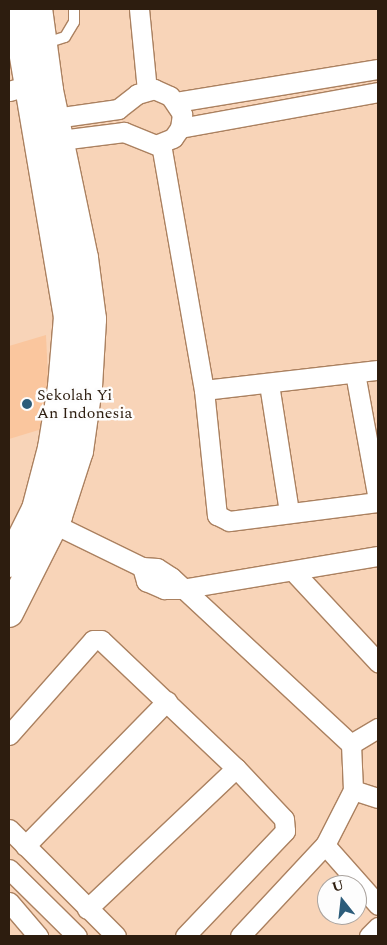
<!DOCTYPE html>
<style>
body{margin:0}
#map{position:relative;width:387px;height:945px;overflow:hidden;background:#f8d4b8;font-family:Spectral,serif}
div>[style]{position:absolute}
[style*='--x']{left:calc(var(--x)*1px);top:calc(var(--y)*1px);width:calc(var(--w)*1px);rotate:calc(var(--a)*1deg)}
.built>*{inset:0;background:#fac69e}
.roads{filter:drop-shadow(1px 0 #ab8160) drop-shadow(-1px 0 #ab8160) drop-shadow(0 1px #ab8160) drop-shadow(0 -1px #ab8160)}
.service>*{height:10px;margin:-5px;padding:0 5px;transform-origin:5px;border-radius:5px;background:#fff}
.minor>*{height:19px;margin:-9.5px;padding:0 9.5px;transform-origin:9.5px;border-radius:9.5px;background:#fff}
.secondary>*{height:28px;margin:-14px;padding:0 14px;transform-origin:14px;border-radius:14px;background:#fff}
.dots>*{width:14px;height:14px;translate:-50% -50%;box-sizing:border-box;border:2px solid #fdfdfd;border-radius:50%}
span{translate:-50% -50%;white-space:nowrap;text-align:center;line-height:1.15;-webkit-text-stroke:5px #fdfdfd;paint-order:stroke}
.poi-label{font-size:16px;color:#2d1d0f}
.left{translate:0 -50%;text-align:left}
.frame{position:absolute;inset:0;border:10px solid #2d1d0f;pointer-events:none}
.north{position:absolute;left:317px;top:875px;width:50px;height:50px;box-sizing:border-box;background:#fdfdfd;border:1px solid #aaa39e;border-radius:50%;rotate:344deg;font-size:14px;font-weight:700;line-height:20px;text-align:center;color:#2d1d0f}
.north::after{content:'';display:block;margin:auto;width:18px;height:22px;background:#2c5c7a;clip-path:polygon(50% 0,100% 100%,50% 72%,0 100%)}
</style>
<div id="map">
<div class="built">
<i style="clip-path:polygon(46px 335px,48px 379px,42px 429px,9px 439px,9px 346px)"></i>
</div>
<div class="roads">
<div class="service">
<i style="--x:43;--y:44;--w:23;--a:-18"></i>
<i style="--x:65;--y:37;--w:17;--a:-59"></i>
<i style="--x:74;--y:22;--w:13;--a:-90"></i>
</div>
<div class="minor">
<i style="--x:139;--y:9;--w:81;--a:84.4"></i>
<i style="--x:9;--y:91;--w:19;--a:-16"></i>
<i style="--x:176;--y:102;--w:205;--a:-9.3"></i>
<i style="--x:55;--y:118;--w:64;--a:-8.1"></i>
<i style="--x:118;--y:109;--w:24;--a:-38"></i>
<i style="--x:137;--y:94;--w:18;--a:-16"></i>
<i style="--x:154;--y:89;--w:17;--a:24"></i>
<i style="--x:170;--y:96;--w:22;--a:56"></i>
<i style="--x:182;--y:114;--w:14;--a:98"></i>
<i style="--x:180;--y:128;--w:12;--a:125"></i>
<i style="--x:173;--y:138;--w:18;--a:158"></i>
<i style="--x:156;--y:145;--w:35;--a:-158"></i>
<i style="--x:124;--y:132;--w:64;--a:172.8"></i>
<i style="--x:180;--y:128;--w:201;--a:-10.3"></i>
<i style="--x:161;--y:144;--w:250;--a:80.1"></i>
<i style="--x:204;--y:390;--w:126;--a:84.1"></i>
<i style="--x:217;--y:515;--w:13;--a:27"></i>
<i style="--x:229;--y:521;--w:150;--a:-7.3"></i>
<i style="--x:355;--y:373;--w:128;--a:79.7"></i>
<i style="--x:269;--y:384;--w:130;--a:81.1"></i>
<i style="--x:204;--y:390;--w:175;--a:-6.6"></i>
<i style="--x:54;--y:524;--w:98;--a:26"></i>
<i style="--x:142;--y:567;--w:15;--a:4"></i>
<i style="--x:157;--y:568;--w:17;--a:33"></i>
<i style="--x:171;--y:577;--w:246;--a:42.9"></i>
<i style="--x:351;--y:744;--w:46;--a:87.5"></i>
<i style="--x:353;--y:790;--w:26;--a:18"></i>
<i style="--x:142;--y:567;--w:15;--a:74"></i>
<i style="--x:146;--y:581;--w:20;--a:24"></i>
<i style="--x:164;--y:589;--w:17;--a:0"></i>
<i style="--x:181;--y:589;--w:200;--a:-9.5"></i>
<i style="--x:293;--y:571;--w:125;--a:47"></i>
<i style="--x:9;--y:735;--w:127;--a:-48.5"></i>
<i style="--x:93;--y:640;--w:8;--a:0"></i>
<i style="--x:101;--y:640;--w:186;--a:43.5"></i>
<i style="--x:236;--y:768;--w:70;--a:46.7"></i>
<i style="--x:284;--y:819;--w:12;--a:85"></i>
<i style="--x:285;--y:831;--w:145;--a:133.6"></i>
<i style="--x:351;--y:744;--w:31;--a:-31"></i>
<i style="--x:9;--y:829;--w:151;--a:45"></i>
<i style="--x:325;--y:845;--w:80;--a:48.5"></i>
<i style="--x:25;--y:846;--w:203;--a:-45.6"></i>
<i style="--x:9;--y:869;--w:95;--a:44.6"></i>
<i style="--x:9;--y:902;--w:45;--a:49.5"></i>
<i style="--x:87;--y:909;--w:205;--a:-43.4"></i>
<i style="--x:240;--y:936;--w:125;--a:-47"></i>
<i style="--x:325;--y:845;--w:62;--a:-63"></i>
<i style="--x:369;--y:936;--w:13;--a:-45"></i>
</div>
<div class="secondary">
<i style="--x:9;--y:563;--w:60;--a:-63.4"></i>
<i style="--x:36;--y:509;--w:63;--a:-75.3"></i>
<i style="--x:52;--y:448;--w:62;--a:-80.7"></i>
<i style="--x:62;--y:387;--w:70;--a:-85.1"></i>
<i style="--x:68;--y:317;--w:312;--a:-99.6"></i>
<i style="--x:9;--y:613;--w:109;--a:-63.2"></i>
<i style="--x:58;--y:516;--w:68;--a:-72.1"></i>
<i style="--x:79;--y:451;--w:65;--a:-82"></i>
<i style="--x:88;--y:387;--w:68;--a:-86.6"></i>
<i style="--x:92;--y:319;--w:62;--a:-97.5"></i>
<i style="--x:84;--y:258;--w:172;--a:-101.8"></i>
<i style="--x:49;--y:90;--w:82;--a:-97.7"></i>
</div>
</div>
<div class="dots">
<i style="left:27px;top:404px;background:#2c5c7a"></i>
</div>
<div class="poi-label">
<span class="left" style="left:37px;top:404px">Sekolah Yi<br>An Indonesia</span>
</div>
<div class="frame"></div>
<div class="north">U</div>
</div>
